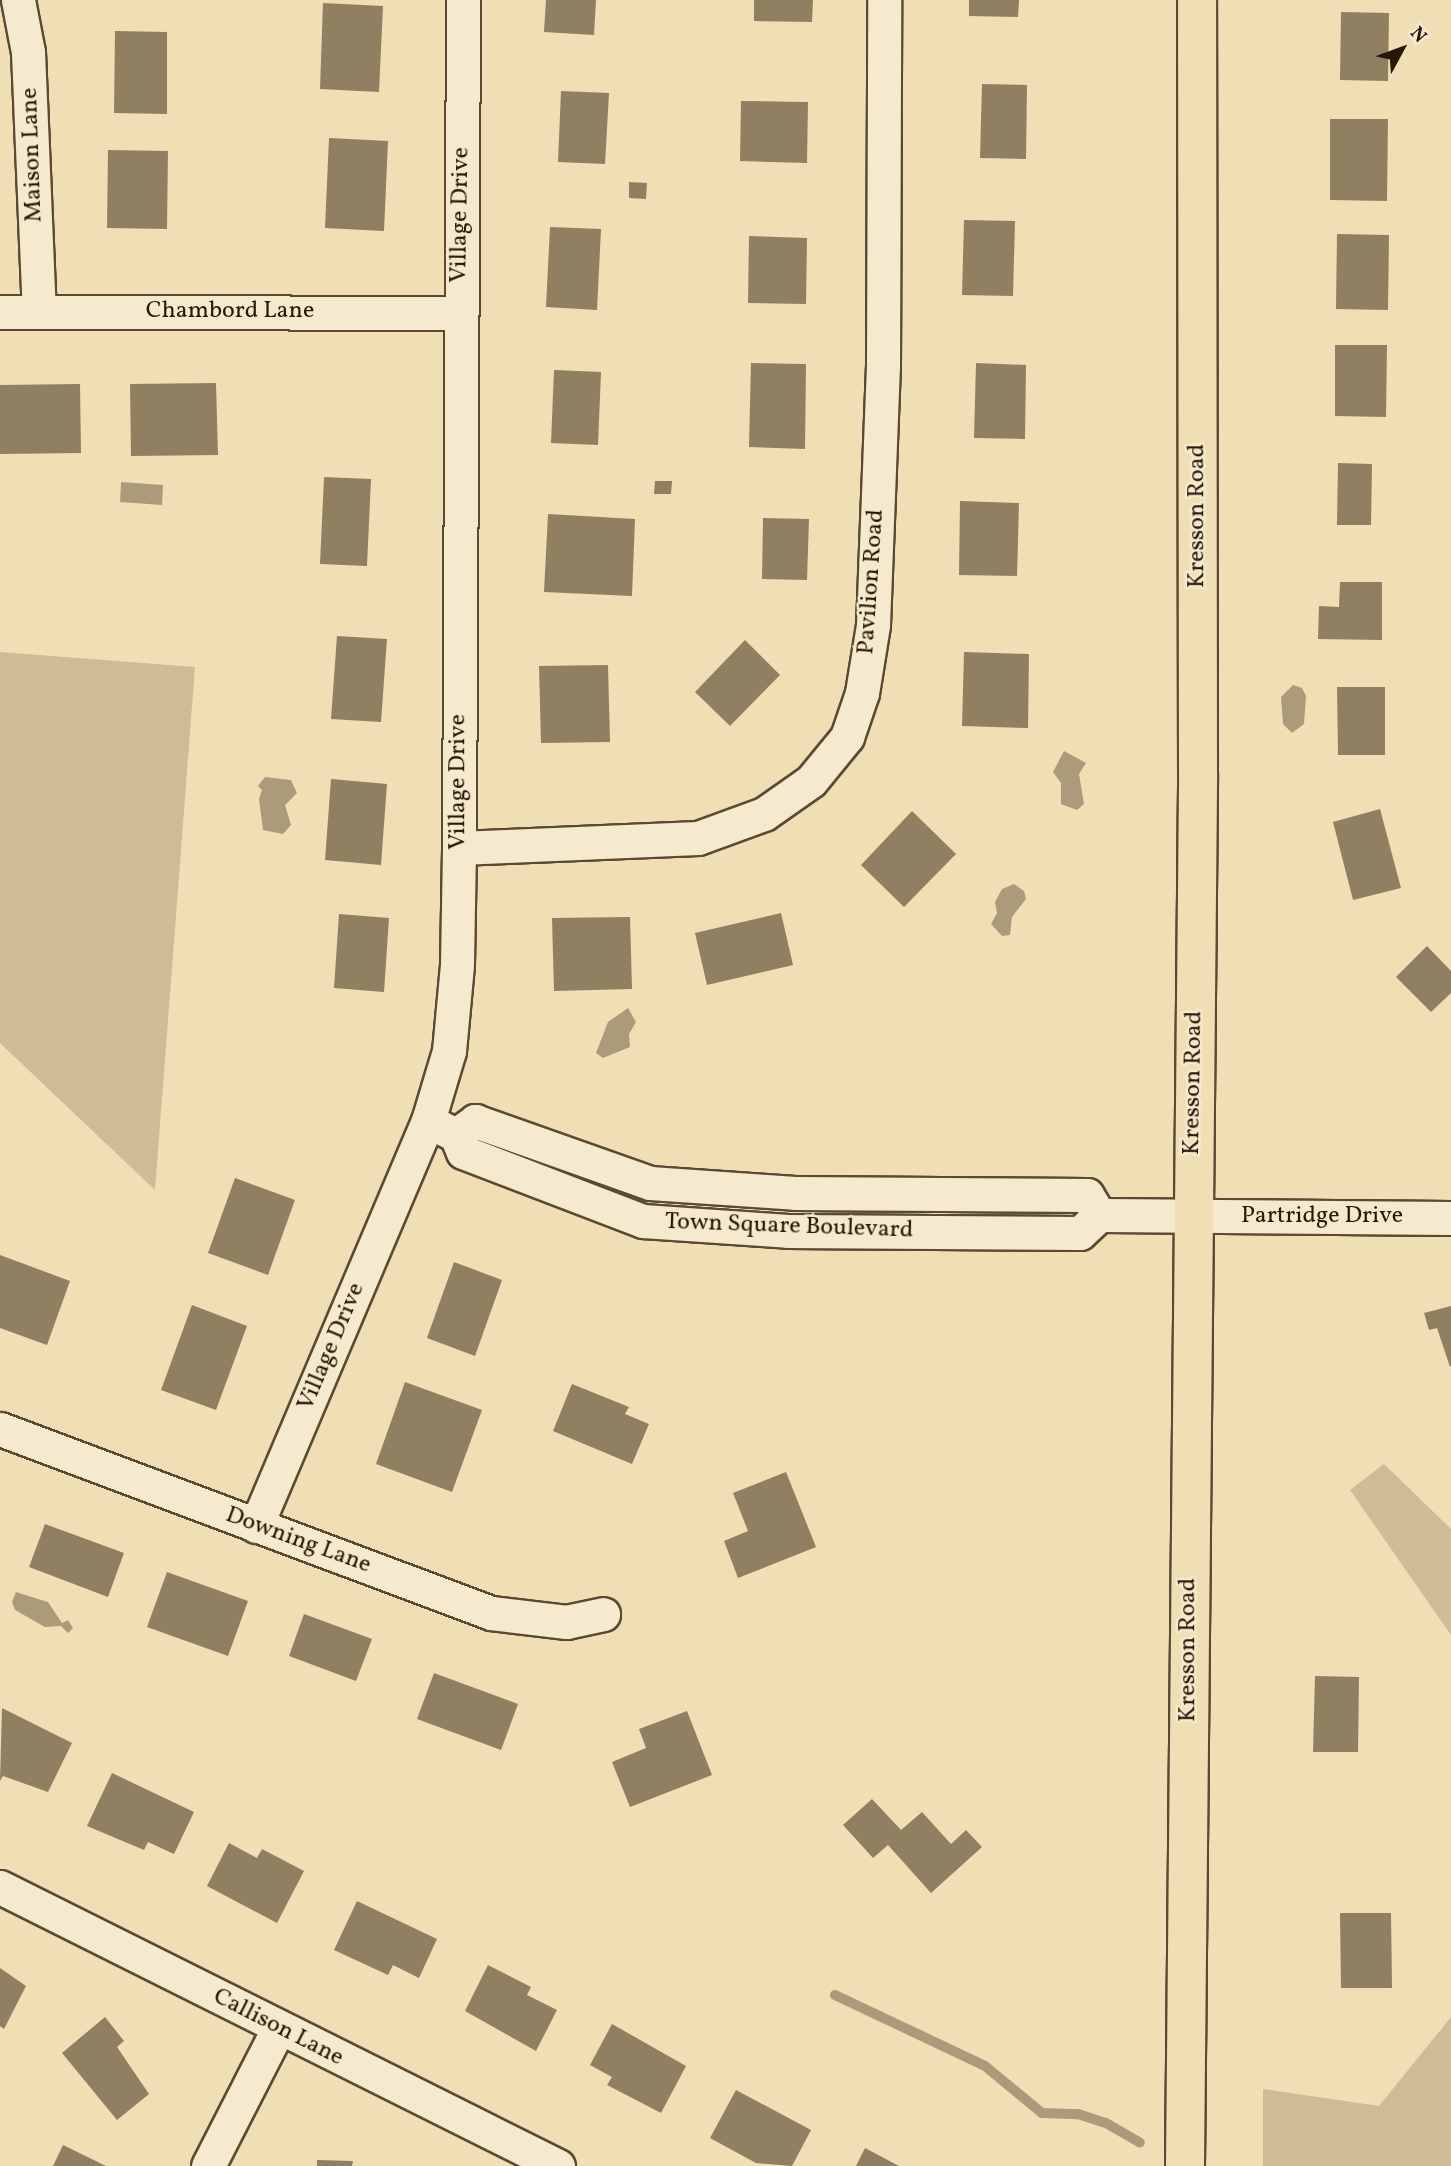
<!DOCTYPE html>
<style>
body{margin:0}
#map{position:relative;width:1451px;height:2166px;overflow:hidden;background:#f0deb4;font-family:Vollkorn,serif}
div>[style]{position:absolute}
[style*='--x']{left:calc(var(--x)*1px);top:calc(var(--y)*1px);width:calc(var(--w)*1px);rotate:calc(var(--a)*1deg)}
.green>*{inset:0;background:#cebc97}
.water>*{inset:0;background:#ac9b7a}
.stream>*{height:10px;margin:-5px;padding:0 5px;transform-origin:5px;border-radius:5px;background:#ac9b7a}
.building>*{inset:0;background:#907f61}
.roads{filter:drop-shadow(2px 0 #5b4a33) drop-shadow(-2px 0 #5b4a33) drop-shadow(0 2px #5b4a33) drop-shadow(0 -2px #5b4a33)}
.minor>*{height:33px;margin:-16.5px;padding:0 16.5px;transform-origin:16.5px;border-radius:16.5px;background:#f5eace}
.major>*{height:38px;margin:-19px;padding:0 19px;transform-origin:19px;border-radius:19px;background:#f0deb4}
span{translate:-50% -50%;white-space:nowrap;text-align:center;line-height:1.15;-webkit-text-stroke:5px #f5eace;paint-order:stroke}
.street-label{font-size:24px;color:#291808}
.north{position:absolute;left:1367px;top:14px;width:70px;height:70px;-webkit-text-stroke:5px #f5eace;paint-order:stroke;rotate:49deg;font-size:19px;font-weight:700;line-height:28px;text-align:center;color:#291808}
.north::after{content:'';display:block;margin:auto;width:24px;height:32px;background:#291808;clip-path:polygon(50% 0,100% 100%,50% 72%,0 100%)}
</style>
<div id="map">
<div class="green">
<i style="clip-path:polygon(0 652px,195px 667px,155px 1190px,0 1043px)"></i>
<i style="clip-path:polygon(1384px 1464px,1451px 1529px,1451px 1635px,1350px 1490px)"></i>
<i style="clip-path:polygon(1451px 2017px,1451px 2166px,1263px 2166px,1263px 2089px,1379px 2106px)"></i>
</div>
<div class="water">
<i style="clip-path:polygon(121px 482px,163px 485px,162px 505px,120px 502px)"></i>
<i style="clip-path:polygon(1293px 685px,1302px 688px,1306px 696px,1304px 724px,1292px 733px,1283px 724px,1281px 697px)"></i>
<i style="clip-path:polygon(1064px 751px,1086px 763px,1079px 774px,1084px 804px,1077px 810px,1061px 804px,1061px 783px,1053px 772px)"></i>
<i style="clip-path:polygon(265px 777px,291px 780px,297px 793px,285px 805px,291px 825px,283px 834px,263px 830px,259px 799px,262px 790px,258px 786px)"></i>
<i style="clip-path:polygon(1014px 884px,1024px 891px,1026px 899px,1012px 917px,1010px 935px,1002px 936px,991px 924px,997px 913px,995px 902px,1002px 889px)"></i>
<i style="clip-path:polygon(628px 1008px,636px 1022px,629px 1034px,630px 1047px,603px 1058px,596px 1053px,608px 1022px)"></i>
<i style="clip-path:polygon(16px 1592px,48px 1602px,62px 1623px,68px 1620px,73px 1628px,68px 1633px,61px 1626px,45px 1627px,15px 1610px,12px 1602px)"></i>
</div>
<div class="stream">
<i style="--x:835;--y:1995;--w:166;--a:25.3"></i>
<i style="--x:985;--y:2066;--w:74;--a:39.5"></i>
<i style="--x:1042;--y:2113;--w:36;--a:2"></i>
<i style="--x:1078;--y:2114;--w:29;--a:18"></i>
<i style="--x:1106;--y:2123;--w:39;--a:30"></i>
</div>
<div class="building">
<i style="clip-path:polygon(546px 0,596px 0,594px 35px,544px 32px)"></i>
<i style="clip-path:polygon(754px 0,813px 0,812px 22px,754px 21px)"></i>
<i style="clip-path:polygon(969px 0,1019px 0,1018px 17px,969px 16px)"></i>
<i style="clip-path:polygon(323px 3px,383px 6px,379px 92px,320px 89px)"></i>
<i style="clip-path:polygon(1341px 12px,1389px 13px,1388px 81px,1340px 80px)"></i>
<i style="clip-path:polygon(115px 31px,167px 32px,167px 114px,114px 113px)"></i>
<i style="clip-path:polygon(982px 84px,1027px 85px,1026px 159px,980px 158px)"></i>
<i style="clip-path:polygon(561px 91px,609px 93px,605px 164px,558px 162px)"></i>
<i style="clip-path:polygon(741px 101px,808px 102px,807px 163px,740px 161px)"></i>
<i style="clip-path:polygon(1330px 119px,1388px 119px,1387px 201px,1330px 200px)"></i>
<i style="clip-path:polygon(329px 138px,388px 141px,384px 231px,325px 228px)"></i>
<i style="clip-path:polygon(108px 150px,168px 151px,167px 229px,107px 228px)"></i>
<i style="clip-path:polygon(629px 182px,647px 183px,646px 199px,629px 198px)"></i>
<i style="clip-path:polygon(964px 220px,1015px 221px,1013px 296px,962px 295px)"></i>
<i style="clip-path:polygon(550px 227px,601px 229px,597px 310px,546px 307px)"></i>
<i style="clip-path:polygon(1337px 234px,1389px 235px,1388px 310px,1336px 309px)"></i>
<i style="clip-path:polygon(749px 236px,807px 238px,806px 304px,748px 303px)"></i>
<i style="clip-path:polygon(1335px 345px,1387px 345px,1386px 417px,1335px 416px)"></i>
<i style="clip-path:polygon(751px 363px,806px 364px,805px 449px,749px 447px)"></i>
<i style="clip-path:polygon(976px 363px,1026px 365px,1025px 439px,974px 438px)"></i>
<i style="clip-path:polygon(554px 370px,601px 372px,598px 445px,551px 443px)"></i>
<i style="clip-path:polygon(216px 383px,218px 455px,131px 456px,130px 384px)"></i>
<i style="clip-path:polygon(80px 384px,81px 453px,0 454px,0 385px)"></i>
<i style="clip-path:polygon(1338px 463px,1372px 464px,1371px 525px,1337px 525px)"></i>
<i style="clip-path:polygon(324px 477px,371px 479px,367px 566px,320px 564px)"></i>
<i style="clip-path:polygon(655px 481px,672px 481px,671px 494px,654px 494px)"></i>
<i style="clip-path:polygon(960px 501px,1019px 503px,1017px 576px,959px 575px)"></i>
<i style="clip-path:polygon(548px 514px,635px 519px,632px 596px,544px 592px)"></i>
<i style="clip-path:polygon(763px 518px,809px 519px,807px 580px,762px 579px)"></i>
<i style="clip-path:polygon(1340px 582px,1382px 582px,1382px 640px,1318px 639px,1319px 606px,1339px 607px)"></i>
<i style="clip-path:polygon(337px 636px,387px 639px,381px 722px,331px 719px)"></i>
<i style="clip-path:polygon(745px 640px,780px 675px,730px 726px,695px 692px)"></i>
<i style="clip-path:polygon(964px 652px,1029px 654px,1028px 728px,962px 726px)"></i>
<i style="clip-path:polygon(608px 665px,610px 742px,541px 743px,539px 666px)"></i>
<i style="clip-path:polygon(1337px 687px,1385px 687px,1385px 755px,1338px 755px)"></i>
<i style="clip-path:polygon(331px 779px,387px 784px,381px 865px,325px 860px)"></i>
<i style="clip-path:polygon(1380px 809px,1401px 888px,1353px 900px,1333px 822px)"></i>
<i style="clip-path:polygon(912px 811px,956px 854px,904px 907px,861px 865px)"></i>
<i style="clip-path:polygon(781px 913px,793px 965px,707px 985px,695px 933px)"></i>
<i style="clip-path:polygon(339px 914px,389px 918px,384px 992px,334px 988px)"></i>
<i style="clip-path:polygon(630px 917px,632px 989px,554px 991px,552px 918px)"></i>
<i style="clip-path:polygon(1427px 946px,1451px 971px,1451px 993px,1431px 1012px,1396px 977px)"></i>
<i style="clip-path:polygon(235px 1178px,295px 1200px,268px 1275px,208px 1253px)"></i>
<i style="clip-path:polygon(0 1255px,70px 1281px,47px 1345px,0 1328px)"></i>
<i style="clip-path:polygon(454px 1262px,502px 1280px,475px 1356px,427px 1338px)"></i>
<i style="clip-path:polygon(192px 1305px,247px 1326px,216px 1410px,161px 1390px)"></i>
<i style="clip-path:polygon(1451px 1306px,1451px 1366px,1450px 1367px,1437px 1328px,1429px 1330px,1424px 1313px)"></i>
<i style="clip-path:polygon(405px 1382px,482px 1410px,452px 1492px,376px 1464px)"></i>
<i style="clip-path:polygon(572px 1384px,629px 1407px,625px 1414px,649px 1424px,632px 1464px,553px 1431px)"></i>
<i style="clip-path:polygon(786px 1472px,816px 1547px,738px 1578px,724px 1541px,748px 1531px,733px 1493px)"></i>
<i style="clip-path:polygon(45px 1524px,124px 1553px,108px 1597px,29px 1567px)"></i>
<i style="clip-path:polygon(167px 1572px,248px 1601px,228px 1656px,147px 1627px)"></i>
<i style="clip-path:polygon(304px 1614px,372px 1639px,356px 1681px,289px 1656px)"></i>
<i style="clip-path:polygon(434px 1673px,518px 1704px,501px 1750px,417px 1719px)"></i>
<i style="clip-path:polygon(1315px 1676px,1359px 1677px,1358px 1752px,1313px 1752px)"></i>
<i style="clip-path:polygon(2px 1708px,72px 1743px,48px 1792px,3px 1776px,0 1781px)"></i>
<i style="clip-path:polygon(687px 1711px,712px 1775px,630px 1807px,612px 1762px,646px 1748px,639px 1729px)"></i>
<i style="clip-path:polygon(112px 1773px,194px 1812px,174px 1854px,148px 1842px,144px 1850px,87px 1826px)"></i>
<i style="clip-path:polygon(872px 1799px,901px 1830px,922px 1812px,951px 1844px,966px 1830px,982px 1847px,931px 1893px,888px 1845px,873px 1858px,843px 1825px)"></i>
<i style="clip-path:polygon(229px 1843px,257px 1858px,262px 1849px,304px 1871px,277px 1923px,207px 1886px)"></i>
<i style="clip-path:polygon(357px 1901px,437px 1939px,419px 1978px,393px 1965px,388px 1975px,334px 1950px)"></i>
<i style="clip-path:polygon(1340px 1913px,1391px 1913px,1392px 1988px,1341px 1988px)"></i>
<i style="clip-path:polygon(488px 1965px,531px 1987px,527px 1995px,557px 2010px,536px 2051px,465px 2011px)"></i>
<i style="clip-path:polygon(0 1968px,26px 1986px,4px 2029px,0 2026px)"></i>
<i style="clip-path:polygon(105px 2017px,124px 2041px,117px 2047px,149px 2094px,117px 2120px,62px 2053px)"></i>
<i style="clip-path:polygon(612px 2024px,686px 2066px,661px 2113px,607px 2085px,612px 2077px,590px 2065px)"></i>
<i style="clip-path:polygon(736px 2090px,811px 2130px,792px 2166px,756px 2163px,710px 2138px)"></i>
<i style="clip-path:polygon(63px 2145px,106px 2166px,53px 2166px)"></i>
<i style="clip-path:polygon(865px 2148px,899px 2166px,856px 2166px)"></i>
<i style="clip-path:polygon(317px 2160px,353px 2161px,352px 2166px,317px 2166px)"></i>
</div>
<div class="roads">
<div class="minor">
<i style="--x:18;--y:0;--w:53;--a:79.1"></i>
<i style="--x:28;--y:52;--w:259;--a:87.6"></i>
<i style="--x:0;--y:312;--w:459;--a:0.1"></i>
<i style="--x:459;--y:848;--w:239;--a:-2.4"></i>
<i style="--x:698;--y:838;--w:70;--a:-20"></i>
<i style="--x:764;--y:814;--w:57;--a:-35.1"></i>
<i style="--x:811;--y:781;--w:57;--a:-50.7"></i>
<i style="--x:847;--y:737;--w:46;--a:-71.2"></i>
<i style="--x:862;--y:693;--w:69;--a:-80.8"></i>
<i style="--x:873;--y:625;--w:259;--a:-87.8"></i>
<i style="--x:883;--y:366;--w:366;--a:-89.8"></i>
<i style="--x:428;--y:1121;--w:31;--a:27"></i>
<i style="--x:456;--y:1135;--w:18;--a:68"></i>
<i style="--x:463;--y:1152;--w:193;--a:21"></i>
<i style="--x:643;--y:1221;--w:145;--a:3.9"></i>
<i style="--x:788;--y:1231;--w:292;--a:0.4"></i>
<i style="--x:1080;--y:1233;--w:26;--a:-43"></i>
<i style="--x:1099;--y:1215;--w:352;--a:0.5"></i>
<i style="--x:456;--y:1135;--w:24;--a:-36"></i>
<i style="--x:475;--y:1121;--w:186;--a:19.5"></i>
<i style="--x:650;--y:1183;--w:145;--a:3.9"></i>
<i style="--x:795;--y:1193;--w:292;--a:0.4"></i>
<i style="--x:1087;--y:1195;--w:23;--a:59"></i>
<i style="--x:0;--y:1429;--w:524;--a:20.54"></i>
<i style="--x:491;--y:1613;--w:76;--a:6.8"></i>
<i style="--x:566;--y:1622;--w:38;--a:-12"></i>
<i style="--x:256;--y:1526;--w:440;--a:-67"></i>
<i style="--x:428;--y:1121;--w:73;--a:-73.3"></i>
<i style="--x:449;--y:1051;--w:87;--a:-84.7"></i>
<i style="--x:457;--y:964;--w:116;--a:-89"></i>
<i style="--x:459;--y:848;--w:848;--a:-89.73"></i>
<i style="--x:0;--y:1887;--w:624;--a:26.57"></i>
<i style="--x:208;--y:2166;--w:154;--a:-62.9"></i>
</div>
<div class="major">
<i style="--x:1185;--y:2166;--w:1392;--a:-89.46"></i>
<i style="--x:1198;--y:774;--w:774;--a:-90.07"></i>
</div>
</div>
<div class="street-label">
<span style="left:33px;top:155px;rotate:-92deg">Maison Lane</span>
<span style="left:461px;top:215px;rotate:-89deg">Village Drive</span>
<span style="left:230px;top:312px">Chambord Lane</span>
<span style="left:1198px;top:516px;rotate:-90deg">Kresson Road</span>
<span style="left:872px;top:582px;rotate:-86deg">Pavilion Road</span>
<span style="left:459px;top:782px;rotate:-90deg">Village Drive</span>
<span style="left:1194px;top:1083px;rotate:-89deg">Kresson Road</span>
<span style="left:1322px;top:1217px">Partridge Drive</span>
<span style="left:789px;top:1227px;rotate:2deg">Town Square Boulevard</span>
<span style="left:332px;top:1347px;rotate:-67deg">Village Drive</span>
<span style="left:298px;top:1541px;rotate:20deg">Downing Lane</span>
<span style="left:1189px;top:1650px;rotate:-90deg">Kresson Road</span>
<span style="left:278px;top:2028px;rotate:27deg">Callison Lane</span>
</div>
<div class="north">N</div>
</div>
